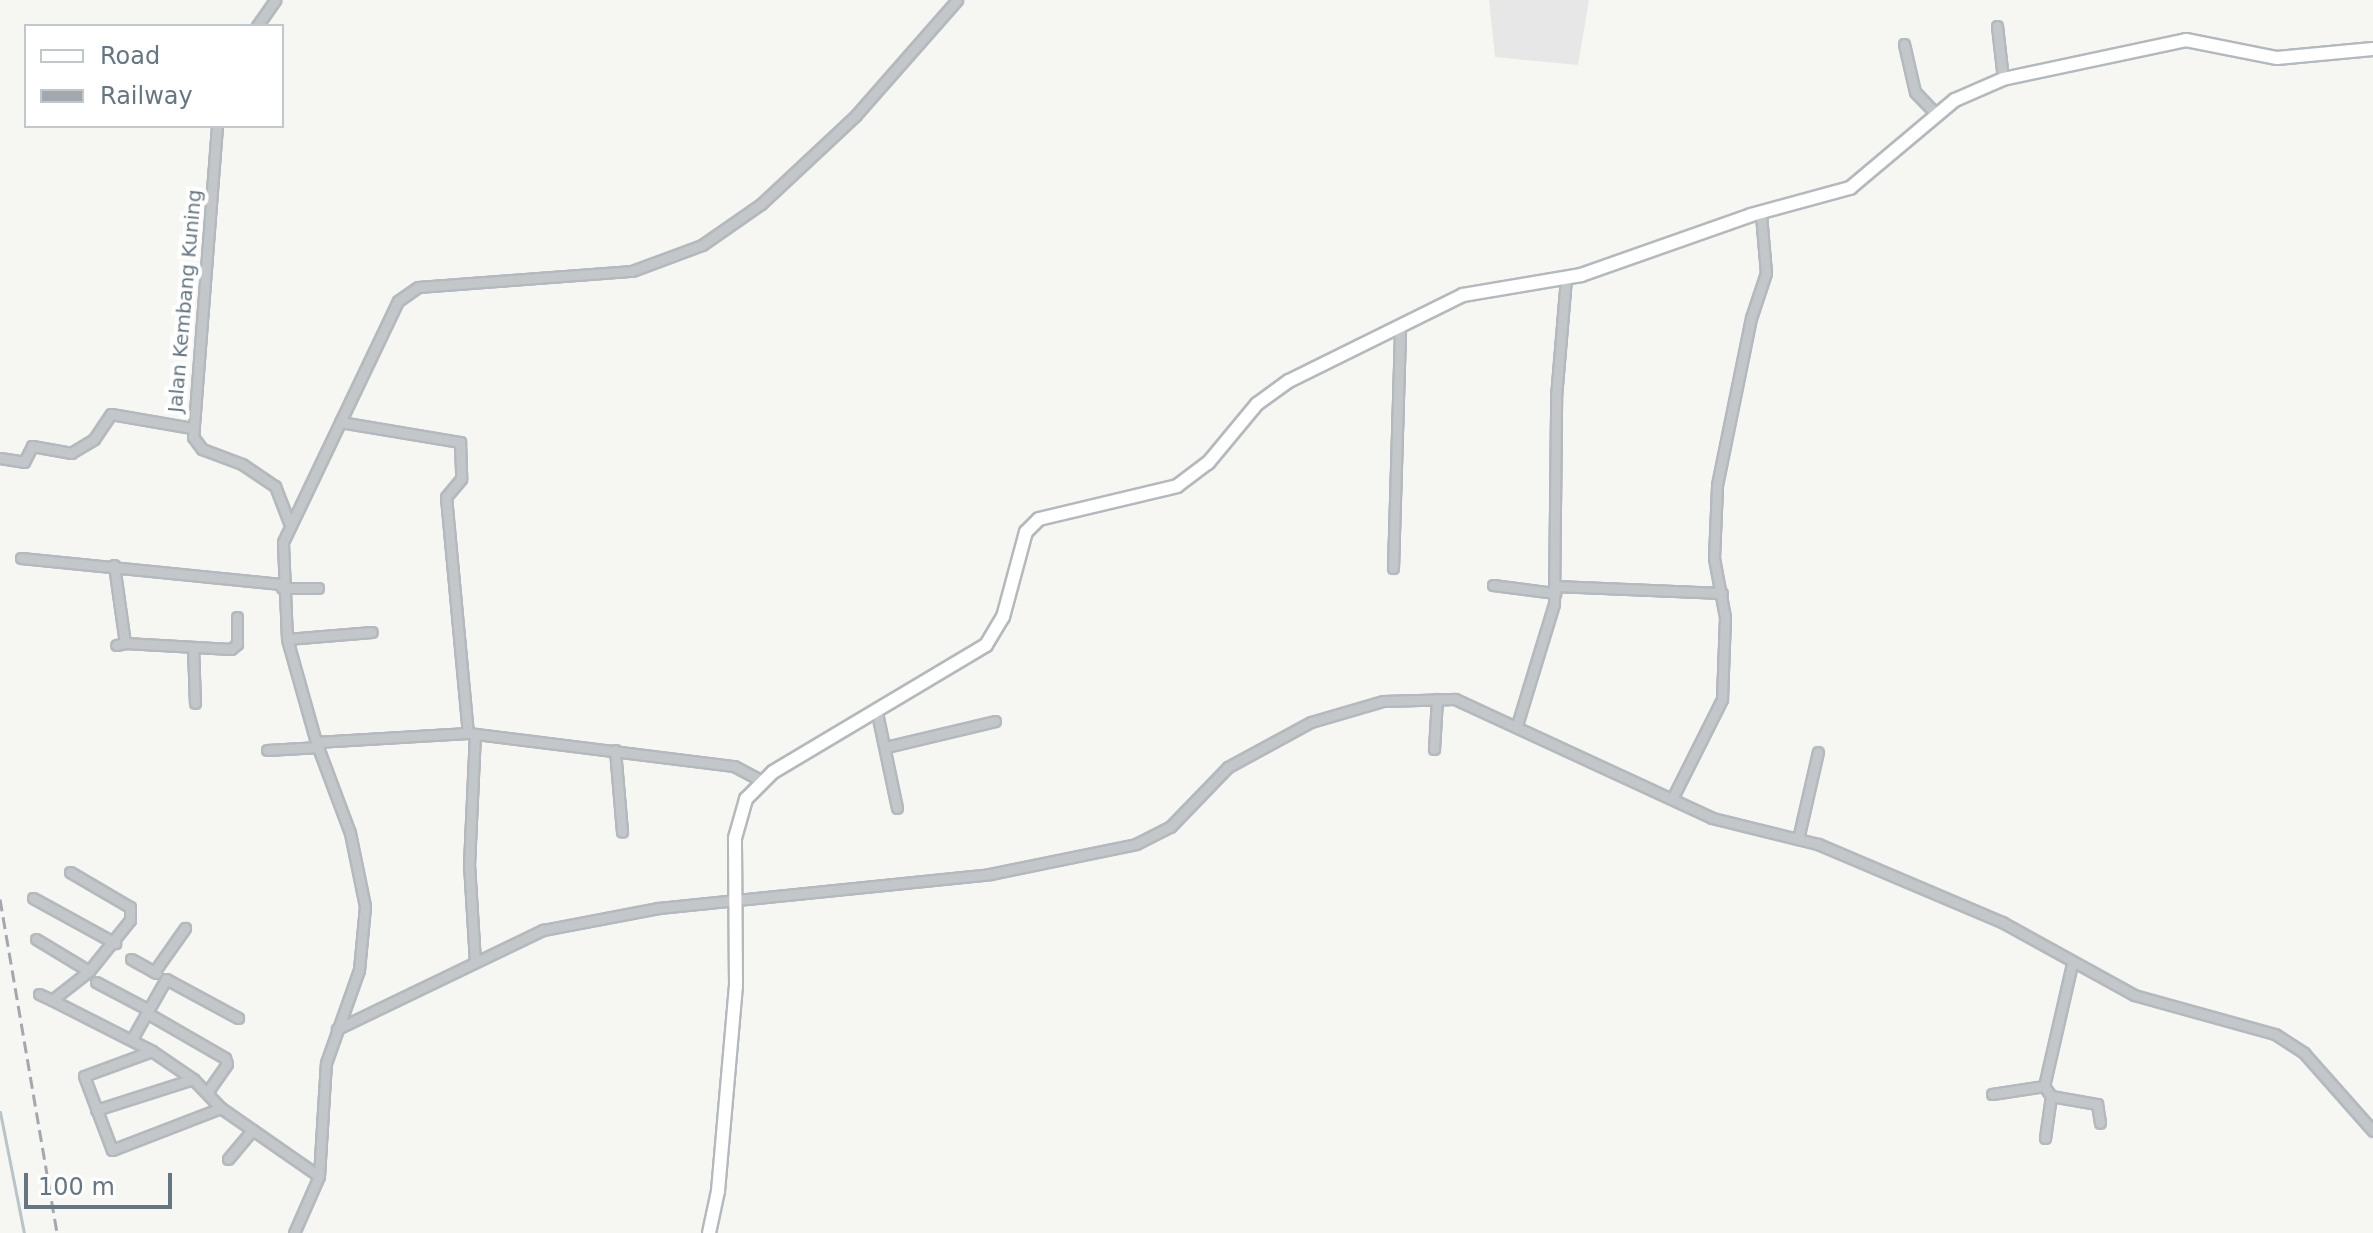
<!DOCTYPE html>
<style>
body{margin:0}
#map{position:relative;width:2373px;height:1233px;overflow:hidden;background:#f6f6f2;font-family:"DejaVu Sans",sans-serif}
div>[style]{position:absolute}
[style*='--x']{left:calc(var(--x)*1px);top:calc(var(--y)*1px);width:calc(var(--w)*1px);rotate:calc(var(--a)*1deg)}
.built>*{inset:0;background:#e6e7e6}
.stream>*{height:3px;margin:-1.5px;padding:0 1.5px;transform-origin:1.5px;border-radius:1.5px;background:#b8c4c8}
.roads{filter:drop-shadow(2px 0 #b3b9bd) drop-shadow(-2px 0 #b3b9bd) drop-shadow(0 2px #b3b9bd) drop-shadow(0 -2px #b3b9bd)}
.street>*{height:9px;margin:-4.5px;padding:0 4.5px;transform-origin:4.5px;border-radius:4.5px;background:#c3c7ca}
.secondary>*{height:12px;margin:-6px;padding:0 6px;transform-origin:6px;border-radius:6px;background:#fff}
.rail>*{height:3px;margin-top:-1.5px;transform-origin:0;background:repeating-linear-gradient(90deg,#a2a8ad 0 12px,transparent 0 18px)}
span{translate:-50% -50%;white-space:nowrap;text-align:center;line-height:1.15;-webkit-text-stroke:8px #fff;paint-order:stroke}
.street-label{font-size:20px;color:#657683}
.legend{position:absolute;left:24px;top:24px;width:260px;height:104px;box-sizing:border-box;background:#fff;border:2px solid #c1c8cd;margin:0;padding:10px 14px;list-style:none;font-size:24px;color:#657683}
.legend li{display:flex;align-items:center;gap:16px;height:40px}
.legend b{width:40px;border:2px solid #c1c8cd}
.scale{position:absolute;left:24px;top:1173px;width:148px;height:36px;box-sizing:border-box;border:4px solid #657683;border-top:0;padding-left:10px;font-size:24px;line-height:28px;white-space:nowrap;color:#657683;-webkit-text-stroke:6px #fff;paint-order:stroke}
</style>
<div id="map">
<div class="built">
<i style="clip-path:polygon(1489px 0,1589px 0,1578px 65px,1495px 57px)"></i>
</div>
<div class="stream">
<i style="--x:0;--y:1112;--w:123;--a:78.8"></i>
</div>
<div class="roads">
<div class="street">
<i style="--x:257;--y:26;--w:32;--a:-55"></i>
<i style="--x:1997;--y:26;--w:53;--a:83.5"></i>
<i style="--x:1904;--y:44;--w:49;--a:77.1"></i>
<i style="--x:1915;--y:92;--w:32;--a:46"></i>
<i style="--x:217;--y:126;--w:312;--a:94.4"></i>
<i style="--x:193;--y:437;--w:15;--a:53"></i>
<i style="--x:202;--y:449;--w:43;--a:20.6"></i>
<i style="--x:242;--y:464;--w:40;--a:34"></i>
<i style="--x:275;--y:486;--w:39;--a:69"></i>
<i style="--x:340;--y:422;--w:122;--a:9.5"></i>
<i style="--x:460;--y:442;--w:37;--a:88"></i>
<i style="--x:461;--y:479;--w:23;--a:130"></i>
<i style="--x:446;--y:497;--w:237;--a:84.7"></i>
<i style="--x:468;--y:733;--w:268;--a:7.1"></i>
<i style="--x:734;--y:766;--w:32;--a:28"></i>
<i style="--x:0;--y:458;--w:24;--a:9"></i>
<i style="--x:24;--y:462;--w:18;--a:-63"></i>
<i style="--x:32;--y:446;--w:40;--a:10"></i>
<i style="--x:71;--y:453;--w:27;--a:-31"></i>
<i style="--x:94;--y:439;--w:30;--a:-56"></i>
<i style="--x:111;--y:414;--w:82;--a:9.8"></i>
<i style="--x:21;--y:558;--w:261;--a:5.7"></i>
<i style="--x:114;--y:565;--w:79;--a:82"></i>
<i style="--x:125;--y:643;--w:9;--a:167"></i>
<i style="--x:1393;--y:568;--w:240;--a:-88.3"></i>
<i style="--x:1493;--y:585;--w:63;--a:7.4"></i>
<i style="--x:1555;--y:586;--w:167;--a:2.4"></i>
<i style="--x:282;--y:588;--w:36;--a:0"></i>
<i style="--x:287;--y:639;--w:85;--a:-4.7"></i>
<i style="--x:125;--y:643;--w:106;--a:3.2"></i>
<i style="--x:231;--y:649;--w:8;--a:-40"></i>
<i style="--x:237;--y:644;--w:27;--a:-90"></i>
<i style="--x:193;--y:647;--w:56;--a:88"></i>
<i style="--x:877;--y:713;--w:97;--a:78.1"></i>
<i style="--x:1517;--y:725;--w:127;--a:-73"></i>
<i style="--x:1554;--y:604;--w:207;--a:-89.4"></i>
<i style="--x:1556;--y:397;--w:119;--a:-85.2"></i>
<i style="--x:316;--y:742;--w:152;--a:-3.4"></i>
<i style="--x:886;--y:747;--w:112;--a:-13.4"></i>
<i style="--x:1434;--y:749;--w:50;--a:-86.6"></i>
<i style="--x:267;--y:750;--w:52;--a:-3.3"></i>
<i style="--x:615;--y:750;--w:82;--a:85.1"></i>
<i style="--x:1673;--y:797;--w:110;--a:-63.4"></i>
<i style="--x:1722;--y:699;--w:82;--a:-87.9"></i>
<i style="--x:1725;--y:617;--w:60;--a:-100.6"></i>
<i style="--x:1714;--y:558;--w:73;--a:-87.6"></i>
<i style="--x:1717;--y:485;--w:170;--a:-78.5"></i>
<i style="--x:1751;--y:318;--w:47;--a:-71.6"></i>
<i style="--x:1766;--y:273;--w:58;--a:-94.9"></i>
<i style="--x:1798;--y:839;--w:89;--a:-77.1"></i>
<i style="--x:70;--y:872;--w:69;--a:30.3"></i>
<i style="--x:130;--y:907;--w:13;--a:90"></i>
<i style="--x:130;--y:920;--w:65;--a:128.8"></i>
<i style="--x:89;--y:971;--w:47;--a:141.9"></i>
<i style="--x:52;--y:1000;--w:112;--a:27"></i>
<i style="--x:152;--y:1051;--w:50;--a:34.3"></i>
<i style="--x:193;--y:1079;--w:40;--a:46"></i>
<i style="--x:221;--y:1108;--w:119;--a:34.8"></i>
<i style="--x:33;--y:898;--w:94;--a:28.8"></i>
<i style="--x:36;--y:939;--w:62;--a:31.1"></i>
<i style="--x:131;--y:959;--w:29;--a:29"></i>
<i style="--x:475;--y:962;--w:97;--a:-93.5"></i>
<i style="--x:469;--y:865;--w:131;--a:-87.4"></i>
<i style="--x:2072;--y:964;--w:125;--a:102.9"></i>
<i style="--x:2044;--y:1086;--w:12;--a:55"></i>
<i style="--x:2051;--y:1096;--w:47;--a:9.9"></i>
<i style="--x:2097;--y:1104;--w:19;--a:81"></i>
<i style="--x:154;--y:972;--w:54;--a:-54.8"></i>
<i style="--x:96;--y:982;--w:60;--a:27.8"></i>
<i style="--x:39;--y:994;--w:14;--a:25"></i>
<i style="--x:147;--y:1013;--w:90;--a:30"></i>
<i style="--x:225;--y:1058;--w:6;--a:72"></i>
<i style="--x:227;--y:1064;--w:35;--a:125"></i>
<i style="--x:337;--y:1029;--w:229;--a:-25.7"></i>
<i style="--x:543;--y:930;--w:117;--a:-10.8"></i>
<i style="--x:658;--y:908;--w:334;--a:-5.8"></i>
<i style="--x:990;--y:874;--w:149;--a:-11.6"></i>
<i style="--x:1136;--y:844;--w:38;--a:-27"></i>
<i style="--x:1170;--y:827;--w:83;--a:-46"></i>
<i style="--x:1228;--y:767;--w:94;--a:-28.5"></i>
<i style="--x:1311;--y:722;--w:75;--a:-16.3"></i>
<i style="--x:1383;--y:701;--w:72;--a:-1.6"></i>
<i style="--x:1455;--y:699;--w:283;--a:24.8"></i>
<i style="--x:1712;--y:818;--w:109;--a:13.8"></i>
<i style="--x:1818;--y:844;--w:200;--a:23"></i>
<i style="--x:2002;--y:922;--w:151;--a:28.9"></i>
<i style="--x:2134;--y:995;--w:146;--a:15.5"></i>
<i style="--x:2275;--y:1034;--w:35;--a:33"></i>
<i style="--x:2304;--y:1053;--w:104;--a:48.5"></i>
<i style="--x:132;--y:1039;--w:69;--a:-60.5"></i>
<i style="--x:166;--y:979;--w:82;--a:28.4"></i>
<i style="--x:152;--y:1051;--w:72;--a:159.8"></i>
<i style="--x:84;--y:1076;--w:79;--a:69.3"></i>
<i style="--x:112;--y:1150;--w:117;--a:-21.1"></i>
<i style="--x:1992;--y:1094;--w:53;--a:-8.7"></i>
<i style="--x:96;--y:1110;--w:102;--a:-17.7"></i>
<i style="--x:2045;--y:1138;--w:42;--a:-81.9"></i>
<i style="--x:228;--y:1159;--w:38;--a:-50"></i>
<i style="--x:294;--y:1233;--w:62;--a:-66.3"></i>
<i style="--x:319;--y:1176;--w:113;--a:-86.5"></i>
<i style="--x:326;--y:1063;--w:99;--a:-70.5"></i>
<i style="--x:359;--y:970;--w:64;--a:-84.6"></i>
<i style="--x:365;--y:906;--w:75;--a:-101.6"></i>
<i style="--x:350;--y:833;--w:97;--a:-110.5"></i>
<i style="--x:316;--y:742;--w:107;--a:-105.7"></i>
<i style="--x:287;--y:639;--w:97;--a:-92.4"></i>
<i style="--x:283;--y:542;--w:267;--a:-64.5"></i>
<i style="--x:398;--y:301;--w:24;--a:-35"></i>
<i style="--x:418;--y:287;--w:215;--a:-4.3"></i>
<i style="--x:632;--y:271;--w:75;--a:-20.4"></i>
<i style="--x:702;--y:245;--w:72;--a:-34.8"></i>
<i style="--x:761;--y:204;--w:130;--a:-43.1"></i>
<i style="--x:856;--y:115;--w:153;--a:-48.7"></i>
</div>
<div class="secondary">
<i style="--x:709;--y:1233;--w:43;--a:-77.9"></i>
<i style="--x:718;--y:1191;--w:206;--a:-85"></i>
<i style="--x:736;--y:986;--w:148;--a:-90.4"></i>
<i style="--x:735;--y:838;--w:41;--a:-74.2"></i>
<i style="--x:746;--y:799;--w:38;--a:-45"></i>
<i style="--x:773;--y:772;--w:248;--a:-30.8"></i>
<i style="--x:986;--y:645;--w:33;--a:-59"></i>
<i style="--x:1003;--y:617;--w:88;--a:-74.9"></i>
<i style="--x:1026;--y:532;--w:18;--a:-45"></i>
<i style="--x:1039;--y:519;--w:142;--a:-13.4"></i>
<i style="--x:1177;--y:486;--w:39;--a:-37"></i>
<i style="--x:1208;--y:463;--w:77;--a:-50.3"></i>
<i style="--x:1257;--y:404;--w:39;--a:-36"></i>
<i style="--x:1289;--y:381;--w:194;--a:-26.3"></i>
<i style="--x:1463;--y:295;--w:120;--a:-9.6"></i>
<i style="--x:1581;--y:275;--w:180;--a:-19.4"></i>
<i style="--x:1751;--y:215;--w:103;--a:-15.3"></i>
<i style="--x:1850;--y:188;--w:137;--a:-40"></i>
<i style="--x:1955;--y:100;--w:52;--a:-23.6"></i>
<i style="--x:2003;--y:79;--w:187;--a:-12"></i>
<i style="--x:2186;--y:40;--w:93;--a:11.2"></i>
<i style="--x:2277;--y:58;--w:96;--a:-5.4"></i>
</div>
</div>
<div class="rail">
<i style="--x:0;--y:899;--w:339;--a:80.3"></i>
</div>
<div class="street-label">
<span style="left:185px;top:301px;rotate:-85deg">Jalan Kembang Kuning</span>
</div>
<ul class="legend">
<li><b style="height:10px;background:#fff"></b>Road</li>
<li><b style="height:10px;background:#a2a8ad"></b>Railway</li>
</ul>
<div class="scale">100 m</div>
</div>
